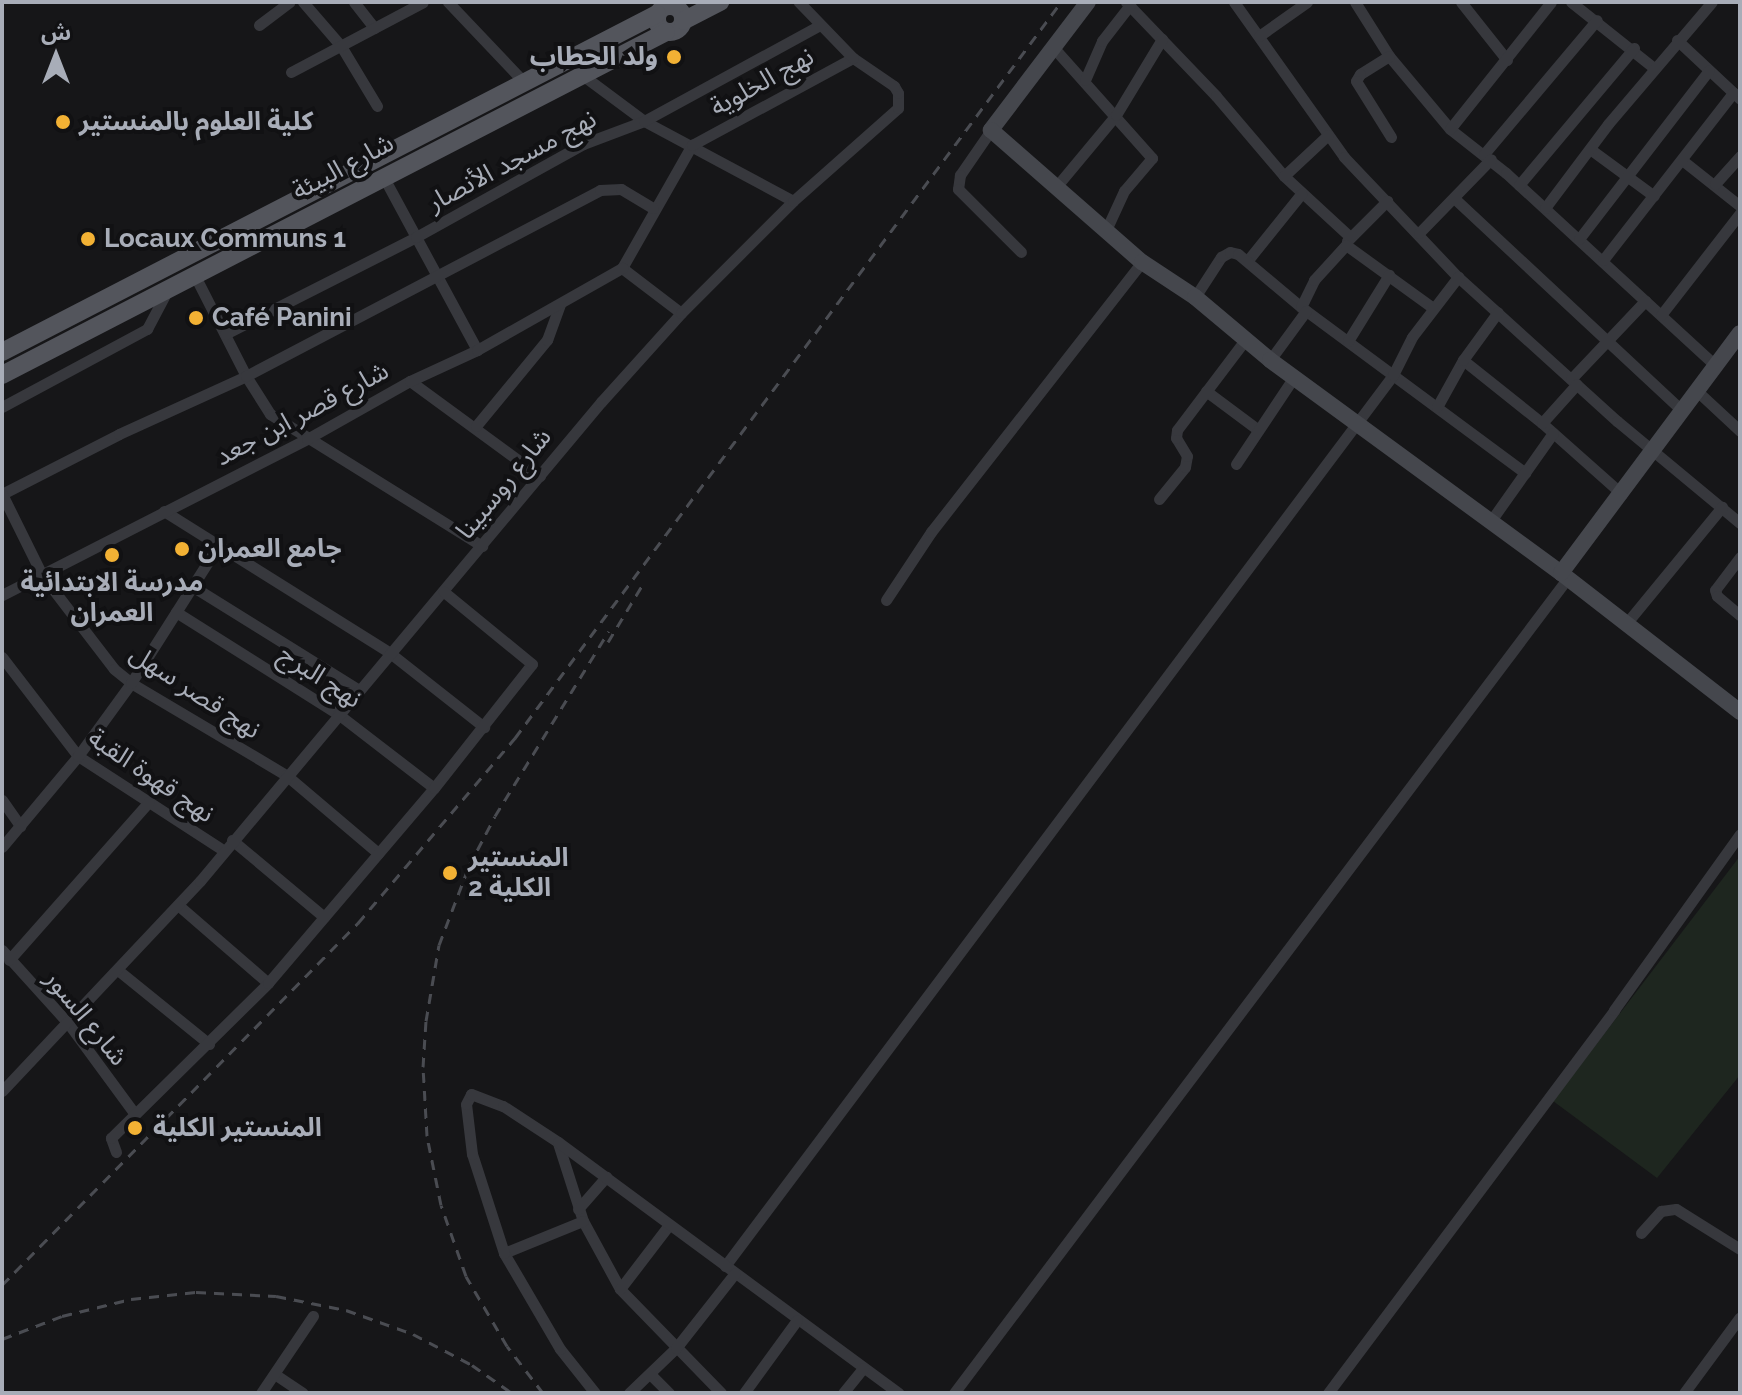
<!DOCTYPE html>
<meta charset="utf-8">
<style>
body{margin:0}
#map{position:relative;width:1742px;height:1395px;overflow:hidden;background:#161618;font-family:Raleway,"Noto Sans Arabic",sans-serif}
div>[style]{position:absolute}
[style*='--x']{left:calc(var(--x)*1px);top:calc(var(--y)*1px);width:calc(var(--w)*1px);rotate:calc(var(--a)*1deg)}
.green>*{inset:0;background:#1e261f}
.street>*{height:11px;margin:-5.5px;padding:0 5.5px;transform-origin:5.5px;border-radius:5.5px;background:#37383d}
.secondary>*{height:16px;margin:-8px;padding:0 8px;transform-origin:8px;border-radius:8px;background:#45474d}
.primary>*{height:18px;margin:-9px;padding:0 9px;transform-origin:9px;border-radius:9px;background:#53555c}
.primary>.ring{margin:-9px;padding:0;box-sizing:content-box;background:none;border:18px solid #53555c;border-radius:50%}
.rail>*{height:3px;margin-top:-1.5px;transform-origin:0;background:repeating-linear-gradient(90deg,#4a4c52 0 10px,transparent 0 18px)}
.dots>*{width:22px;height:22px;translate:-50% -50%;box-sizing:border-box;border:4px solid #111113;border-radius:50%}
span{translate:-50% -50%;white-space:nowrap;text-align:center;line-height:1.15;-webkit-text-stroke:8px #111113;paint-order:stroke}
.poi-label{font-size:26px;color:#a8adb8;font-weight:700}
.right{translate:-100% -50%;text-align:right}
.left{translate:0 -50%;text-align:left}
.street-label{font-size:26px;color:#a8adb8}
.frame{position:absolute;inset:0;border:4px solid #a8adb8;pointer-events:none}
.north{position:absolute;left:16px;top:16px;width:80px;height:80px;-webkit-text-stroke:6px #111113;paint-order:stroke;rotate:0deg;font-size:22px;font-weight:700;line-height:32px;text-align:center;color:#a8adb8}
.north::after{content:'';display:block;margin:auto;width:28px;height:36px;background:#a8adb8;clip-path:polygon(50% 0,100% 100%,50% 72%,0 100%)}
</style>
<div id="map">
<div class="green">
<i style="clip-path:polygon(1740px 856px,1740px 1075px,1657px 1178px,1553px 1101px)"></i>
</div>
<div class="street">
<i style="--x:303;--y:2;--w:58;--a:49.2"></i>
<i style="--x:341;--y:46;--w:70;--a:59"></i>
<i style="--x:354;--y:2;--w:33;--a:52"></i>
<i style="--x:448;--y:2;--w:110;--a:46.5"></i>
<i style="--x:1126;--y:2;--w:130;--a:46.2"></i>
<i style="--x:1216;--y:96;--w:105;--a:49.6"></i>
<i style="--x:1284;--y:176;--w:90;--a:42.7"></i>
<i style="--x:1234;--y:2;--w:190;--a:54.6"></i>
<i style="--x:1344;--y:157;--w:166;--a:46.5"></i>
<i style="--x:1458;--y:277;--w:215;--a:42.2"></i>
<i style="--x:1617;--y:421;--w:160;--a:39.7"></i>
<i style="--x:1355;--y:2;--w:64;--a:57.8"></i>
<i style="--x:1389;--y:56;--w:95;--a:50.1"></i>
<i style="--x:1450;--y:129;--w:71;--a:38.2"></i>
<i style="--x:1506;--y:173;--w:285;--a:42.6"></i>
<i style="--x:1461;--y:2;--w:74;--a:51.6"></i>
<i style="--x:1571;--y:2;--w:106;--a:38.5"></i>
<i style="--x:259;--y:25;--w:38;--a:-37"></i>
<i style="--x:1259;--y:36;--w:59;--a:-35.3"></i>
<i style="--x:1677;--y:40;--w:86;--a:43.1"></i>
<i style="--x:1053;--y:47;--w:149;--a:48.3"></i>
<i style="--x:1152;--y:158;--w:43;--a:130.3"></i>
<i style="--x:1124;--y:191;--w:41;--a:114.7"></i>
<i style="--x:1389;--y:56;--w:34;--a:148"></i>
<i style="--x:1360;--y:74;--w:8;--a:120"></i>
<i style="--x:1356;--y:81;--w:66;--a:58"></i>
<i style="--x:291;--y:72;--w:149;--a:-27.9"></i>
<i style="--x:581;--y:74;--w:79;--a:36.7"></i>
<i style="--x:644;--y:121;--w:169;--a:28.2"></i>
<i style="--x:1085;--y:80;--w:43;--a:-66.4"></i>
<i style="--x:1102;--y:41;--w:46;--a:-52.1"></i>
<i style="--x:1450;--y:129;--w:162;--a:-51.5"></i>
<i style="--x:991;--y:130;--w:55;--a:124.6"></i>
<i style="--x:960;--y:175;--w:14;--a:98"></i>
<i style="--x:958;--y:189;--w:89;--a:45"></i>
<i style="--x:1590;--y:149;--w:79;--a:36.3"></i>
<i style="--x:1484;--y:154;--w:175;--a:-49.9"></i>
<i style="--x:1682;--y:160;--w:74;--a:38.4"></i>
<i style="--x:383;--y:176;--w:198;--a:61.6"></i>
<i style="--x:1284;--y:176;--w:60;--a:-43"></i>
<i style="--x:1715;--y:184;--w:38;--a:-48"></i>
<i style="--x:1519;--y:185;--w:179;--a:-50"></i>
<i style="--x:1056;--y:187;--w:94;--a:-50.2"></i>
<i style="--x:1116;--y:115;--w:89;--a:-58.8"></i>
<i style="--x:1455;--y:199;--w:311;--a:43"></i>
<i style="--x:1545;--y:208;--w:105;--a:-53.1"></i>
<i style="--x:1608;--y:124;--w:160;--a:-49.6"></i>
<i style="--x:1419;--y:233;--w:103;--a:-45.8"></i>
<i style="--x:1579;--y:239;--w:213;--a:-52.4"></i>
<i style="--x:1347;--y:241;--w:57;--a:-45"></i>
<i style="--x:1248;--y:260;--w:85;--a:-51.2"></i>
<i style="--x:1603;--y:260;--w:212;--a:-52.1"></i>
<i style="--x:622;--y:268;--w:142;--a:-60.4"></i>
<i style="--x:692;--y:145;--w:183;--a:-28.4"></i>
<i style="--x:622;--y:268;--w:74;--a:37.3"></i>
<i style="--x:194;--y:274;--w:114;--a:63"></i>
<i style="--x:246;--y:376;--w:45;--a:57.7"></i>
<i style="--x:270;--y:414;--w:250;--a:31.9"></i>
<i style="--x:1195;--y:297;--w:48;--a:-57"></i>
<i style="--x:1221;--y:257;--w:10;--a:-29"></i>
<i style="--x:1230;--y:252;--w:8;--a:14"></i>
<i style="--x:1238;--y:254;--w:82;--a:40.1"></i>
<i style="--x:1301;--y:307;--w:279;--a:36.5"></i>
<i style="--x:1301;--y:307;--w:30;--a:-64"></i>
<i style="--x:1314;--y:280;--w:47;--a:-47.6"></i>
<i style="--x:1346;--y:245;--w:107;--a:35.9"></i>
<i style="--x:1661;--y:315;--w:129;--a:-52.2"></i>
<i style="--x:225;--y:334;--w:214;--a:-26.9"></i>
<i style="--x:416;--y:237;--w:191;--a:-29.1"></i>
<i style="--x:583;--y:144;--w:65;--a:-20.7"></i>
<i style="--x:644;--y:121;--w:200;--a:-28.6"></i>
<i style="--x:1348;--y:341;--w:78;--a:-58.2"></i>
<i style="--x:1270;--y:360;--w:61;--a:-53.7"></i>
<i style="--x:1463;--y:360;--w:101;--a:38.6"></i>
<i style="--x:1542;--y:423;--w:107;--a:41.6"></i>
<i style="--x:1571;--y:379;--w:108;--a:-46.5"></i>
<i style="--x:410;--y:381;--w:161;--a:36.2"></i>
<i style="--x:1206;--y:391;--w:64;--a:36.7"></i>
<i style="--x:1697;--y:391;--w:59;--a:42.9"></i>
<i style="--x:2;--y:407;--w:165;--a:-28.3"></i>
<i style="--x:147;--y:329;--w:43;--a:-62.2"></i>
<i style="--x:1437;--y:407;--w:54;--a:-61"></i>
<i style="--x:1463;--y:360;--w:59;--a:-53.9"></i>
<i style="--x:1542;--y:423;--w:52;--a:-48.1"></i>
<i style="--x:476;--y:426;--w:112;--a:-50.5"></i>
<i style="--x:547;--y:340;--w:38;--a:-70"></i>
<i style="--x:1236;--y:464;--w:105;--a:-56.3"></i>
<i style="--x:2;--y:494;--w:131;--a:-27.1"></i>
<i style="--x:119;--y:434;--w:140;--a:-24.5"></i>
<i style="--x:246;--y:376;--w:400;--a:-27.7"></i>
<i style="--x:600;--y:190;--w:21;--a:-3"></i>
<i style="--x:621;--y:189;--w:37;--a:31"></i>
<i style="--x:2;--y:494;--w:90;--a:63.7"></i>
<i style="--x:42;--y:575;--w:118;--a:52.5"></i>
<i style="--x:114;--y:669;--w:22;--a:39"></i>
<i style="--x:131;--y:683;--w:180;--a:30.7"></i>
<i style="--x:286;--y:775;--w:121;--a:40.3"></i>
<i style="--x:1159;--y:499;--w:41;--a:-50.9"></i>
<i style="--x:1185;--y:467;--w:11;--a:-80"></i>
<i style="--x:1187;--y:456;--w:21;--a:-121"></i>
<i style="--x:1176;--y:438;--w:8;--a:-83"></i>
<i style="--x:1177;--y:430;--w:113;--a:-52.9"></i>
<i style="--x:164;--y:511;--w:267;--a:32.1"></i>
<i style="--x:390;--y:653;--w:120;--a:38.2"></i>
<i style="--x:1490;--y:522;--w:109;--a:-54.7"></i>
<i style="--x:1740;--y:557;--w:41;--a:127.1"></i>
<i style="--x:1715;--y:590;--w:6;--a:72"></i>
<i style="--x:1717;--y:596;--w:30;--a:40"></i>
<i style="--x:192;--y:586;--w:197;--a:31.9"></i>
<i style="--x:2;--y:595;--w:343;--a:-27.1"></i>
<i style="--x:307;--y:439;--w:118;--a:-29.4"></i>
<i style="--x:410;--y:381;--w:74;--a:-24.8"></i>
<i style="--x:477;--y:350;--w:167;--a:-29.5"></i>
<i style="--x:886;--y:600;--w:82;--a:-56.5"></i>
<i style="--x:931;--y:532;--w:343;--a:-52"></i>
<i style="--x:176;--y:612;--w:191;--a:32.2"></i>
<i style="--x:338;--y:714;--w:121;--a:37.6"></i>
<i style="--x:1625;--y:625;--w:153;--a:-50.6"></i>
<i style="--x:2;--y:657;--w:125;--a:52.5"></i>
<i style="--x:78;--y:756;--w:173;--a:33"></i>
<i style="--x:2;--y:800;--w:32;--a:55"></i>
<i style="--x:232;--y:840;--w:120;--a:39.9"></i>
<i style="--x:2;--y:847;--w:119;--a:-50.1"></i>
<i style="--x:78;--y:756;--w:90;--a:-54"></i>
<i style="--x:131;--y:683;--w:162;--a:-57.6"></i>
<i style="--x:178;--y:905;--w:119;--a:40.9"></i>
<i style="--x:2;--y:950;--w:98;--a:47.9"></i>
<i style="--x:68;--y:1023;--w:112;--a:53.7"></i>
<i style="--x:9;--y:960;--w:211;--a:-48.5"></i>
<i style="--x:119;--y:971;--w:116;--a:39"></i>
<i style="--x:2;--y:1091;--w:289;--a:-46.7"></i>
<i style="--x:200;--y:881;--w:625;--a:-50.07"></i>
<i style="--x:601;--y:402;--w:120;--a:-48"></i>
<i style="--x:681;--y:313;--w:158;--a:-45"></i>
<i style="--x:793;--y:201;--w:140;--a:-41.5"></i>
<i style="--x:898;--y:108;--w:15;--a:-90"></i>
<i style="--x:898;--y:93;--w:8;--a:-120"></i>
<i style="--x:894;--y:86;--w:50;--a:-145.7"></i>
<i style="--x:853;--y:58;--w:78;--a:-134"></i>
<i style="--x:558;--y:1143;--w:82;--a:72.2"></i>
<i style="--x:583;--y:1221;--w:77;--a:61.4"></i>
<i style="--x:620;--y:1289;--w:145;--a:45.8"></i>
<i style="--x:116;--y:1152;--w:15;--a:-110"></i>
<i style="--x:111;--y:1138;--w:221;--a:-44.6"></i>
<i style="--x:268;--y:983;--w:256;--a:-49.6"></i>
<i style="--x:434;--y:788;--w:158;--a:-51.7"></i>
<i style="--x:532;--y:664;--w:114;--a:-140.7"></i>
<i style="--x:578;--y:1209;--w:43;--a:-48.8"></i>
<i style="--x:1641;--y:1233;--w:30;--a:-48"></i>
<i style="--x:1661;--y:1211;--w:15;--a:-8"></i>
<i style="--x:1676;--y:1209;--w:75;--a:32"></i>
<i style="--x:504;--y:1253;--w:85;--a:-22.1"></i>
<i style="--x:725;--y:1266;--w:1114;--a:-53.14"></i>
<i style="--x:1393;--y:375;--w:42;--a:-63.4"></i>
<i style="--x:1412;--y:337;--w:76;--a:-52.5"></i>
<i style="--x:620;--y:1289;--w:81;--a:-52.6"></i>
<i style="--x:650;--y:1374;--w:27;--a:45"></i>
<i style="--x:276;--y:1375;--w:32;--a:34"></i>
<i style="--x:261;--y:1393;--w:93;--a:-56"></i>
<i style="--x:595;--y:1393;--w:56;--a:-128.5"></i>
<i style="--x:560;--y:1349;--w:111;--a:-120.3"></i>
<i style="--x:504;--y:1253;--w:104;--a:-107.9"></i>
<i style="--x:472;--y:1154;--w:50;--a:-96.8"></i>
<i style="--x:466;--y:1104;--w:11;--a:-63"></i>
<i style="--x:471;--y:1094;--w:34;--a:21"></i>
<i style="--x:503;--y:1106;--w:66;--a:33.2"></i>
<i style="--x:558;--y:1142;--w:423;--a:36.4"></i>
<i style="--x:629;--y:1393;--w:65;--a:-43.8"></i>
<i style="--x:676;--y:1348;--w:95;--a:-51.8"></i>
<i style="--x:744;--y:1393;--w:90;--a:-54"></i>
<i style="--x:843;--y:1393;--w:32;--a:-51"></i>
<i style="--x:954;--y:1393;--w:1019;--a:-53.02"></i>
<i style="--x:1328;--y:1393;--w:478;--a:-53.2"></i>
<i style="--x:1614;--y:1010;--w:216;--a:-54.4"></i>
<i style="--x:1684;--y:1393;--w:94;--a:-53.6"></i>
</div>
<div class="secondary">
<i style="--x:665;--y:2;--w:8;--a:30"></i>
<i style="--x:1088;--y:2;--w:161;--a:127.2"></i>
<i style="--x:991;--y:130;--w:201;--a:41.2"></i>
<i style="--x:1142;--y:262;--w:64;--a:33.4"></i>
<i style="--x:1195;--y:297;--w:98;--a:40"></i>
<i style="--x:1270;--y:360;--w:361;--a:36.2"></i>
<i style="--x:1561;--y:573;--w:227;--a:37.8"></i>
<i style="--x:1561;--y:573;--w:299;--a:-53.3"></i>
</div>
<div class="primary">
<i class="ring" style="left:657px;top:6px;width:8px;height:8px"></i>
<i style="--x:683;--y:21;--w:42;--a:-27.2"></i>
<i style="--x:2;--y:352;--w:737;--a:-27.3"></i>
<i style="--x:2;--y:375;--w:747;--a:-27.32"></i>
</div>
<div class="rail">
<i style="--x:608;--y:642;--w:68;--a:-58.9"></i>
<i style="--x:2;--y:1285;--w:508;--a:-45.48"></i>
<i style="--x:358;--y:923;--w:243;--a:-49.7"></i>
<i style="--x:515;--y:738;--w:916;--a:-53.43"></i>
<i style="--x:2;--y:1339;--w:64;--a:-21"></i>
<i style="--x:62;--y:1316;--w:71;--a:-13.8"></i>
<i style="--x:131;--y:1299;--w:65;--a:-6.1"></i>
<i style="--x:196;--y:1292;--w:80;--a:2.9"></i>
<i style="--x:276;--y:1296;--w:71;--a:11.3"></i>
<i style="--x:346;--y:1310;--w:71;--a:19.7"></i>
<i style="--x:413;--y:1334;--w:67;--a:27.7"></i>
<i style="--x:472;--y:1365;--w:49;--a:35"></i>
<i style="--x:543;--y:1393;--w:59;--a:-127.5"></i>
<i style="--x:507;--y:1346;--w:81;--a:-120.4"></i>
<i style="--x:466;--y:1276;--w:75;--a:-109.4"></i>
<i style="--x:441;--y:1205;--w:70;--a:-101.5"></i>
<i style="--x:427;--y:1136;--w:69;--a:-93.3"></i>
<i style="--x:423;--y:1067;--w:46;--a:-86.3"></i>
<i style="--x:426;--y:1021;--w:77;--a:-80.3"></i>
<i style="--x:439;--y:945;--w:85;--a:-69.2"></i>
<i style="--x:469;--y:866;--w:56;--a:-62.5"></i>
<i style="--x:495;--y:816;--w:217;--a:-58.4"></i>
</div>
<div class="dots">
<i style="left:674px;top:57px;background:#f2b134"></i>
<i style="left:63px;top:122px;background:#f2b134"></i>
<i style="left:88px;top:239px;background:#f2b134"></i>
<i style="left:196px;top:318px;background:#f2b134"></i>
<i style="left:182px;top:549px;background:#f2b134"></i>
<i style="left:112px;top:555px;background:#f2b134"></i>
<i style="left:450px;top:873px;background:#f2b134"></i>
<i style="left:135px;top:1128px;background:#f2b134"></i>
</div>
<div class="poi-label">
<span class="right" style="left:658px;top:57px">ولد الحطاب</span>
<span class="left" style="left:79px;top:122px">كلية العلوم بالمنستير</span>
<span class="left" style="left:104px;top:239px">Locaux Communs 1</span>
<span class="left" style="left:212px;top:318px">Café Panini</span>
<span class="left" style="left:198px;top:549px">جامع العمران</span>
<span style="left:112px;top:598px">مدرسة الابتدائية<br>العمران</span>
<span class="left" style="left:468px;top:873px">المنستير<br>الكلية 2</span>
<span class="left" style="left:153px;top:1128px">المنستير الكلية</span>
</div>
<div class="street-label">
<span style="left:762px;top:82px;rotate:-29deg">نهج الخلوية</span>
<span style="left:512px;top:161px;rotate:-28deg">نهج مسجد الأنصار</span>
<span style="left:343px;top:167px;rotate:-28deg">شارع البيئة</span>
<span style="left:302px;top:414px;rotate:-28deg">شارع قصر ابن جعد</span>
<span style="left:504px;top:484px;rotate:-51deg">شارع روسبينا</span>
<span style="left:320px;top:677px;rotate:33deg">نهج البرج</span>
<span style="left:195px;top:692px;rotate:33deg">نهج قصر سهل</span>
<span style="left:151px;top:776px;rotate:34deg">نهج قهوة القبة</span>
<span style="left:86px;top:1018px;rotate:51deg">شارع السور</span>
</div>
<div class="frame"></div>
<div class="north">ش</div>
</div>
